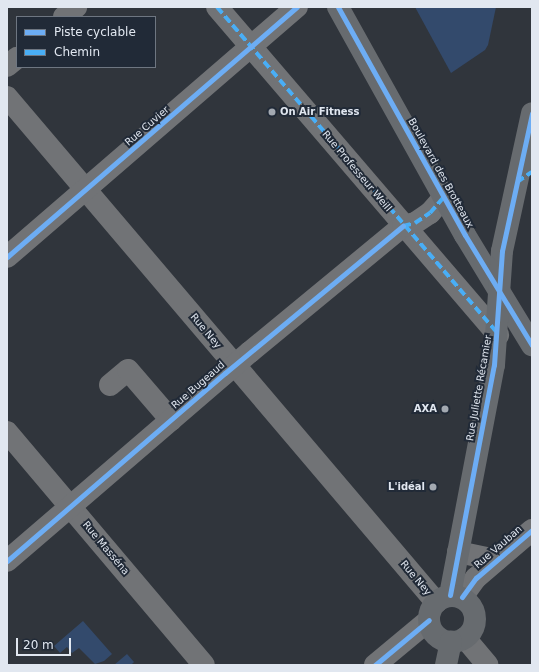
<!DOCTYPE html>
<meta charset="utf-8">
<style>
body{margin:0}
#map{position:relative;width:539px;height:672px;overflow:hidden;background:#30353c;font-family:"DejaVu Sans",sans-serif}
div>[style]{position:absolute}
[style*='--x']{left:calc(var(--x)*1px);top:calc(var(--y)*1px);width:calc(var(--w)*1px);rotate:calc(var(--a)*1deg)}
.green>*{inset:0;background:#334a6c}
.minor>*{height:22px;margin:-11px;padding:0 11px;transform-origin:11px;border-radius:11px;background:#717376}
.major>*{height:22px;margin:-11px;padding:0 11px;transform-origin:11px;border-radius:11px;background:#676b6f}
.major>.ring{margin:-11px;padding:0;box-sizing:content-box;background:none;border:22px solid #676b6f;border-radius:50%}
.quiet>*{height:4px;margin-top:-2px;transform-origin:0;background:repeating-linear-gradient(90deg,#49aef6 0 8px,transparent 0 12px)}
.cycleway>*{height:5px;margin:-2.5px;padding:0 2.5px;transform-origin:2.5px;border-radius:2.5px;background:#6dadf4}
.dots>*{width:11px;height:11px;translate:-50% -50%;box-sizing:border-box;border:2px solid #212a37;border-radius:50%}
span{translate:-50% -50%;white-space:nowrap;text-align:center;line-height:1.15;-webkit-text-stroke:4px #212a37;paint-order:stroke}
.poi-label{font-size:10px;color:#e1e7f0;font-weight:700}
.left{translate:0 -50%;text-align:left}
.right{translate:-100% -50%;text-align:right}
.street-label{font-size:10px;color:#e1e7f0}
.frame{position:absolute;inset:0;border:8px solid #e1e7f0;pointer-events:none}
.legend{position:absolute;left:16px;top:16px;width:140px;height:52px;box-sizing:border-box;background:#212a37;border:1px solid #6e7681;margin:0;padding:5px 7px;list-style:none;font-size:12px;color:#e1e7f0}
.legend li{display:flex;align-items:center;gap:8px;height:20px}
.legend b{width:20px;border:1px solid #6e7681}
.scale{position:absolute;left:16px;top:638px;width:55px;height:18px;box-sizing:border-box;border:2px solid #e1e7f0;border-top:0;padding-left:5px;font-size:12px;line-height:14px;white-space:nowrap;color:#e1e7f0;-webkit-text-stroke:3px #212a37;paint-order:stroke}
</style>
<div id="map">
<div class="green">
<i style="clip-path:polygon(415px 7px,496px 7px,488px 45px,485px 50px,451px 73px)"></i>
<i style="clip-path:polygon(83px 621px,112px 654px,104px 661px,95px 664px,79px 648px,72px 653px,67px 647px,60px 653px,54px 646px)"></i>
<i style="clip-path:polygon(127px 654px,134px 662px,131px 665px,114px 665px)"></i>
</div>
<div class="minor">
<i style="--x:217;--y:7;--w:432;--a:49.4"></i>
<i style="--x:64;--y:17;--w:16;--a:-40"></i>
<i style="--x:7;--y:66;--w:13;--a:-39"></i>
<i style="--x:7;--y:97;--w:663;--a:49.65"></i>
<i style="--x:7;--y:257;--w:383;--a:-40.8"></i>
<i style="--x:110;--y:385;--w:23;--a:-40"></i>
<i style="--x:128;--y:370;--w:66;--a:49.3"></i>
<i style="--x:7;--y:432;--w:305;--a:49.8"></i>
<i style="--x:458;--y:552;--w:39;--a:12"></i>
<i style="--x:7;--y:561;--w:321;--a:-40.7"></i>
<i style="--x:250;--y:352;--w:198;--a:-39.5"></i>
<i style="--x:403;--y:226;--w:12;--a:-14"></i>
<i style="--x:415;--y:223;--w:18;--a:-34"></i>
<i style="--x:430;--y:213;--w:21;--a:-49"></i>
<i style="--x:462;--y:597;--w:24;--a:-54"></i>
<i style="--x:476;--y:578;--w:74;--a:-40.6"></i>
<i style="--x:465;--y:638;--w:35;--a:50"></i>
<i style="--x:375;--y:665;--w:70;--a:-39.8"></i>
</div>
<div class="major">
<i style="--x:338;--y:7;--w:261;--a:60.9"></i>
<i style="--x:465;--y:235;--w:129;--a:58.7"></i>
<i style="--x:450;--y:595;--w:234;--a:-79.2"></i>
<i style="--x:494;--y:365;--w:114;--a:-86"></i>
<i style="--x:502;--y:251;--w:141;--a:-77.7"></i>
<i class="ring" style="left:429px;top:596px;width:24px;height:24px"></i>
<i style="--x:446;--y:665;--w:24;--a:-78"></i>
</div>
<div class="quiet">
<i style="--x:217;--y:7;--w:430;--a:49.3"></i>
<i style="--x:517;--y:182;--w:18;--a:-34"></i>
<i style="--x:403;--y:226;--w:12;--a:-14"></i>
<i style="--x:415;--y:223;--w:18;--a:-34"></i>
<i style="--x:430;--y:213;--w:21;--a:-49"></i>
</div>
<div class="cycleway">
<i style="--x:338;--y:7;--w:261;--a:60.9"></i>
<i style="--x:465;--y:235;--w:129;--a:58.7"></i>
<i style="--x:7;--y:257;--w:383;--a:-40.8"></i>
<i style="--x:7;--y:561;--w:288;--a:-40.8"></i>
<i style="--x:225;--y:373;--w:231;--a:-39.6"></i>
<i style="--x:450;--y:595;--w:234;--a:-79.2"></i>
<i style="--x:494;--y:365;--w:114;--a:-86"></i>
<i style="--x:502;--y:251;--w:141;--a:-77.7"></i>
<i style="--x:462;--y:597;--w:24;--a:-54"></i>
<i style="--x:476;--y:578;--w:74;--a:-40.6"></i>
<i style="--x:375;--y:665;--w:70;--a:-39.8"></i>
</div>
<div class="dots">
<i style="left:272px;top:112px;background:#a3a9b1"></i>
<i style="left:445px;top:409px;background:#a3a9b1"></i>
<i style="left:433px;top:487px;background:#a3a9b1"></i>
</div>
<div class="poi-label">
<span class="left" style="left:280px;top:112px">On Air Fitness</span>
<span class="right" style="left:437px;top:409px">AXA</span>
<span class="right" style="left:425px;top:487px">L'idéal</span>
</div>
<div class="street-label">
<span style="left:147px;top:126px;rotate:-41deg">Rue Cuvier</span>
<span style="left:357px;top:171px;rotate:50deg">Rue Professeur Weill</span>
<span style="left:441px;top:173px;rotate:61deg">Boulevard des Brotteaux</span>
<span style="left:206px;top:331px;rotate:50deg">Rue Ney</span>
<span style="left:198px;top:385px;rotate:-41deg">Rue Bugeaud</span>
<span style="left:479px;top:388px;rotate:-80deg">Rue Juliette Récamier</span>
<span style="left:498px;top:547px;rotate:-41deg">Rue Vauban</span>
<span style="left:106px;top:548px;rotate:50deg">Rue Masséna</span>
<span style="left:416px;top:578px;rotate:50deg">Rue Ney</span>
</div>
<div class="frame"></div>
<ul class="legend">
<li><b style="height:5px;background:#6dadf4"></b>Piste cyclable</li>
<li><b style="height:5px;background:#49aef6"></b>Chemin</li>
</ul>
<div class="scale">20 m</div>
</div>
